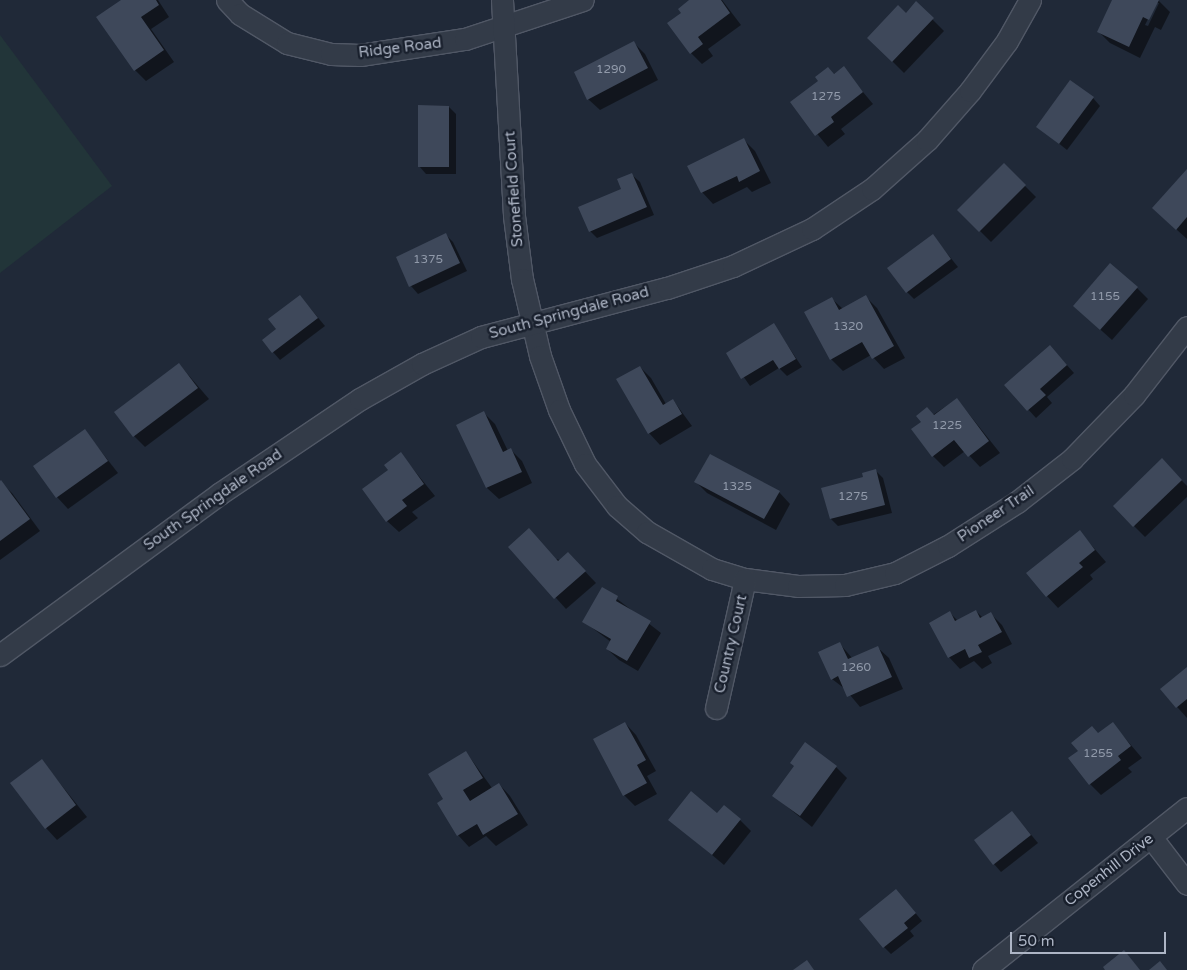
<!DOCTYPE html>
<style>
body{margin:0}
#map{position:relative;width:1187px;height:970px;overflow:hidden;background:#202938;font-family:"Varela Round",sans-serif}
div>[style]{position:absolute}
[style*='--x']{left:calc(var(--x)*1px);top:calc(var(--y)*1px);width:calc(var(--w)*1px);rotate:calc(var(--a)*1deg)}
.green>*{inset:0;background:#223539}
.shadow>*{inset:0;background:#0007}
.building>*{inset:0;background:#3e485a}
.roads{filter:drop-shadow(1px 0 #515866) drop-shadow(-1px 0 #515866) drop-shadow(0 1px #515866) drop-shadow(0 -1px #515866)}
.minor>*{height:21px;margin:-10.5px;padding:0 10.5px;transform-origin:10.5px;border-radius:10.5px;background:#333b48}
span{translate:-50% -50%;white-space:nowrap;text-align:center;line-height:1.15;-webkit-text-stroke:5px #19202d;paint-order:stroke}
.number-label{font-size:12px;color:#919aaa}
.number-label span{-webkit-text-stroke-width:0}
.street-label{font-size:15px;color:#adb5c5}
.scale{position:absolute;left:1010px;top:932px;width:156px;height:22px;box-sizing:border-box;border:2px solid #adb5c5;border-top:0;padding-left:6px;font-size:15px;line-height:18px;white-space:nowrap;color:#adb5c5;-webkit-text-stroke:4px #19202d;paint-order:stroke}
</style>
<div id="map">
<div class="green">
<i style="clip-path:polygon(0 35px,112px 186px,0 273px)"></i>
</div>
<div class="shadow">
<i style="clip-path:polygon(123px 0,158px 0,169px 17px,151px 29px,174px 62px,146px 81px,135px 70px)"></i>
<i style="clip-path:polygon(691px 0,722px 0,741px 25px,708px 49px,713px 56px,702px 64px,691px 53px,683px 13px)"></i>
<i style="clip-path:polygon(evenodd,1114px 0,1158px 0,1170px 12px,1161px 30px,1155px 27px,1140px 58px,1110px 43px,1098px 31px,1114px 0,1156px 3px,1159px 3px,1148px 26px,1145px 25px,1156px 3px)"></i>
<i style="clip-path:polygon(916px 3px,944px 31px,904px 73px,880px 49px)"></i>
<i style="clip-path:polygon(634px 43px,645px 54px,658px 80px,600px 110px,588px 99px)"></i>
<i style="clip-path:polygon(843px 68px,873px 104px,841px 129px,845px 134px,828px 147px,791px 102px)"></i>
<i style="clip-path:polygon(1093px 98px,1100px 106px,1067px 150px,1037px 126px)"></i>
<i style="clip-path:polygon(449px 107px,456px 114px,456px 174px,426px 174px,419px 166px)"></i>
<i style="clip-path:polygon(744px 140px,755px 151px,771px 183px,752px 192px,747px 187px,713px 204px,702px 192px)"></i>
<i style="clip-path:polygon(1004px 165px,1036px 197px,991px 242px,959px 210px)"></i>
<i style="clip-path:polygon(1187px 171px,1187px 239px,1165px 219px)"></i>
<i style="clip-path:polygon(632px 175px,640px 182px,654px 215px,597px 238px,590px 231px)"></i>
<i style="clip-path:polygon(446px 235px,453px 242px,467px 271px,418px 294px,411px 286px)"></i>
<i style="clip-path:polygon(933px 236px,958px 267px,914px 299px,907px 292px)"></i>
<i style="clip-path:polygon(1137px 288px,1148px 299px,1112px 340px,1074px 306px)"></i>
<i style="clip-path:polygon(300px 296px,325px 326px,280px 360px,273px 352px,277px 330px)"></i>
<i style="clip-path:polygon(866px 297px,877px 308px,905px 358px,884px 369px,871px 355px,843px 371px,831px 359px,806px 313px,831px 298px,843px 309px)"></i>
<i style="clip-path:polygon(774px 325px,802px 367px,787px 376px,779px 368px,750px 386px,727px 353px)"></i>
<i style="clip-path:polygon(1057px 354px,1074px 373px,1047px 397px,1052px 403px,1036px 418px,1006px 385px)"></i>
<i style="clip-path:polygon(179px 364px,209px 399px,145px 447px,134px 436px)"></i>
<i style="clip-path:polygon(640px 367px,651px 378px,666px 404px,673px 400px,692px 426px,660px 445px,649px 433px)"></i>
<i style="clip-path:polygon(957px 399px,1000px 453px,980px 467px,965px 451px,944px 467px,933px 456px,922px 422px)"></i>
<i style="clip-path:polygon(484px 413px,495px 424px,508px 451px,511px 450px,522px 461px,532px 483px,499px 499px,487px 488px,457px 425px)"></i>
<i style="clip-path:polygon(85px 431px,118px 473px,68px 509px,57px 497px)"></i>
<i style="clip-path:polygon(401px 454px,435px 496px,412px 512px,418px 518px,399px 532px,387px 521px)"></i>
<i style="clip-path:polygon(1162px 460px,1187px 486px,1187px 497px,1145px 537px,1134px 526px)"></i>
<i style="clip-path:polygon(876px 471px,883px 478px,892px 513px,838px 526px,831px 519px,823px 489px,865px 478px)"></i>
<i style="clip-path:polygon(0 482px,12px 493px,40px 531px,0 560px)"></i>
<i style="clip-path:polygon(696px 482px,779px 492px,790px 504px,776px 530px,707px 493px)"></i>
<i style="clip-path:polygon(1080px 532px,1106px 562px,1090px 575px,1093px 579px,1058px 608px,1047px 596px)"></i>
<i style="clip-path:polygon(510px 547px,579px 565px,596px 583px,566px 609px)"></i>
<i style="clip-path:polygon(603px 588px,661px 633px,638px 671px,619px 660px,607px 649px,611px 642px,583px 621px)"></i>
<i style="clip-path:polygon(976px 611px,983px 618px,991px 614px,1002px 625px,1012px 644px,988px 656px,992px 663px,982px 669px,974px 661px,960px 669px,949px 657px,950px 613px,958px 621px)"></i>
<i style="clip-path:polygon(839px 643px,853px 659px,877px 647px,889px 658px,903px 689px,860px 707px,845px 689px,832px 679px)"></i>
<i style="clip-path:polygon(1187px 669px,1187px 718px,1162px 690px)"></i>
<i style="clip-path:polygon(625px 723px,636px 735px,656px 771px,647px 776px,657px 794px,635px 806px,624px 795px)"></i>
<i style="clip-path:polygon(1113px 724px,1142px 758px,1128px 768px,1132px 772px,1101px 795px,1090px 784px,1080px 751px)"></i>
<i style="clip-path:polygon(466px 752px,492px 788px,499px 784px,510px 796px,528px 825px,496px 846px,486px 836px,469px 847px,458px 835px,438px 803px,444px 800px)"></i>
<i style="clip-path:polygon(42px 761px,87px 817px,57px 840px,46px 828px)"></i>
<i style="clip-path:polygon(795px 766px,836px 767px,847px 778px,812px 827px,774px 796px)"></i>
<i style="clip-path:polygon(1012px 812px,1038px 843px,1001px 872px,994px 864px)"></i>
<i style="clip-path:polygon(718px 814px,740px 820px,751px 831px,724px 865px,669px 819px)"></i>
<i style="clip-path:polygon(903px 898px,922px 921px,910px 931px,914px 936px,891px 954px,884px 947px)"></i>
</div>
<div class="building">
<i style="clip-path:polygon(121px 0,156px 0,159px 5px,141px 17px,164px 50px,134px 71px,96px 17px)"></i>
<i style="clip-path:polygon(689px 0,721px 0,730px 13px,698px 37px,703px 44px,690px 54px,667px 23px,681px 13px,678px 9px)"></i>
<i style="clip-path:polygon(1112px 0,1159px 0,1149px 20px,1143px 17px,1129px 47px,1097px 32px)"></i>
<i style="clip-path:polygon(916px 1px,934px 18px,892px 62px,867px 38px,898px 5px,906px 13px)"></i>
<i style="clip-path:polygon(634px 41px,648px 68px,587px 100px,574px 72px)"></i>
<i style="clip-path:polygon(844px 66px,863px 92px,831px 117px,834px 122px,815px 136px,790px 102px,818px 81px,815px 77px,828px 67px,834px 74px)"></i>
<i style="clip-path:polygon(1070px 80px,1094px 97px,1059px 144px,1036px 127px)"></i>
<i style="clip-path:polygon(418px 105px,449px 106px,449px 167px,418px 167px)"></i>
<i style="clip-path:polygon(744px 138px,760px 171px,739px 182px,737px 176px,701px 193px,687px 166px)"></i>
<i style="clip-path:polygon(1004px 163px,1026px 185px,979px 232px,957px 210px)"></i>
<i style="clip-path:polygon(1187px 169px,1187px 217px,1176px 230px,1152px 208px)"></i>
<i style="clip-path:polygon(632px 173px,647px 207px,589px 232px,578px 207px,621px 189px,617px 179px)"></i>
<i style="clip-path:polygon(446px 233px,460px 263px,409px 287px,396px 257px)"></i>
<i style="clip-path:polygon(933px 234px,951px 259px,906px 293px,887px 268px)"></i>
<i style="clip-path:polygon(1110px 263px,1138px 287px,1100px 330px,1073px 306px)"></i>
<i style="clip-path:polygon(300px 295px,318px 318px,272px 353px,262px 340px,276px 329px,268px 319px)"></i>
<i style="clip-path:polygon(866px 295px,894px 346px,872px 359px,862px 342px,830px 360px,804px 312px,832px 297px,839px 310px)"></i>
<i style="clip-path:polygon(774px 323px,796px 359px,779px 369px,773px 360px,741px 379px,726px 353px)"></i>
<i style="clip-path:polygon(1050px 345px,1067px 365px,1040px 389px,1046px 395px,1027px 411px,1004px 385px)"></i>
<i style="clip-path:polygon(179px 363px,198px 388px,133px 437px,114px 412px)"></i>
<i style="clip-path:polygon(640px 366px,663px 405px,673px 399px,682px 414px,648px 434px,616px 379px)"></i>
<i style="clip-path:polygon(957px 398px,989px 441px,968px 457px,954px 440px,932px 457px,911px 429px,921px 422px,916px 416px,927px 407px,934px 415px)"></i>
<i style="clip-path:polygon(484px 411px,503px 452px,511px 448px,522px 472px,486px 488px,456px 425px)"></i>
<i style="clip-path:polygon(85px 429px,108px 461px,56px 498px,33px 466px)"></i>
<i style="clip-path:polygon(401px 452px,424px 484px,402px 500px,407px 506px,386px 522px,362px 489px,388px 470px,384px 465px)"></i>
<i style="clip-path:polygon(710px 454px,780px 491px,764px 519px,694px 482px)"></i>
<i style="clip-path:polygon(1162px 458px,1182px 480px,1133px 527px,1113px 506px)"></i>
<i style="clip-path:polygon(876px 469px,885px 505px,830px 519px,821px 488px,863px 477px,862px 473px)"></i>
<i style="clip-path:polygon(1px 480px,30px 519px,0 541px,0 481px)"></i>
<i style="clip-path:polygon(529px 528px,558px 561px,568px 552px,586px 571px,554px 599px,508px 547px)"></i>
<i style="clip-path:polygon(1080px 530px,1095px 550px,1079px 563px,1083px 567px,1046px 597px,1026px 573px)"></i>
<i style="clip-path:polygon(602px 587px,618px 596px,616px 601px,651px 621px,627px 661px,606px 649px,611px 639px,582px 622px)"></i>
<i style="clip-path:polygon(976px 610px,980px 618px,991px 612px,1002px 632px,978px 645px,982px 652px,969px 658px,965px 649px,948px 658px,929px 623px,950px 611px,955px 621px)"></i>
<i style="clip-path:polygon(840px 642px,848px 659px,878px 646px,892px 677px,847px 697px,838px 676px,831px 680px,818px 652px)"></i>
<i style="clip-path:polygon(1187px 667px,1187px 699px,1176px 708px,1160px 689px)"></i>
<i style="clip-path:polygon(625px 722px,646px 760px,637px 765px,647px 783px,623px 796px,593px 739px)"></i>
<i style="clip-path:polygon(1113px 722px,1131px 746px,1118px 756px,1121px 760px,1089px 785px,1068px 758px,1078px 751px,1071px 743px,1092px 726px,1098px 733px)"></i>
<i style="clip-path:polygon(805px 742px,837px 766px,800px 816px,772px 796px,794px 766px,790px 763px)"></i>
<i style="clip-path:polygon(466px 751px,483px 778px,463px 790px,470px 801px,499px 783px,518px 814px,483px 835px,477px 824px,457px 836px,437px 803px,443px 799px,428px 774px)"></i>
<i style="clip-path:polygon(42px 759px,76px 805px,45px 829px,10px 783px)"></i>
<i style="clip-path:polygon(691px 791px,717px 813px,724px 805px,741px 819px,712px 855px,668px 820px)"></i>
<i style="clip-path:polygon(1012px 811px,1031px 835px,993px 865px,974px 840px)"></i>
<i style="clip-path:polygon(896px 889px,916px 913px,904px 923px,908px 928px,883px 948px,859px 919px)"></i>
<i style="clip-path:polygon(1124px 950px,1140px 970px,1105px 970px,1103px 967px)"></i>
<i style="clip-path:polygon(807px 960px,814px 970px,793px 970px)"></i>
<i style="clip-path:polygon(1160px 961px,1167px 970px,1149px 970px)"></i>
</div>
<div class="roads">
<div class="minor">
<i style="--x:227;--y:0;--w:19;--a:47"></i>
<i style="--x:240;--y:14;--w:55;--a:31.7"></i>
<i style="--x:287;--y:43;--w:45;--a:14"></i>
<i style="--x:331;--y:54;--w:29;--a:2"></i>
<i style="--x:360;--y:55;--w:106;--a:-8.7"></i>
<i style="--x:465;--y:39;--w:124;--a:-18.3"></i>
<i style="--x:502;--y:0;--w:216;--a:86.8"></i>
<i style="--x:514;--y:216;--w:64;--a:82.8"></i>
<i style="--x:522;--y:279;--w:79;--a:76.8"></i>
<i style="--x:540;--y:356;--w:57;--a:70.6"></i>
<i style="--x:559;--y:410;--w:60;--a:64.3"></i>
<i style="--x:585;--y:464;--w:53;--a:52.7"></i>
<i style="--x:617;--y:506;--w:40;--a:41"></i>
<i style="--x:647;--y:532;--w:75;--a:29.6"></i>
<i style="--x:712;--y:569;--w:34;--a:17"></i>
<i style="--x:745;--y:579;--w:53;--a:7.5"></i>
<i style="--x:798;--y:586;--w:47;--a:-1.2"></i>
<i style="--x:845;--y:585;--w:51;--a:-13.5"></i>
<i style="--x:895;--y:573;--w:59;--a:-27"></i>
<i style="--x:948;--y:546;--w:82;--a:-32.5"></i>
<i style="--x:1017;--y:502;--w:70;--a:-38"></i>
<i style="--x:1072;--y:459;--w:89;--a:-45.9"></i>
<i style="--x:1134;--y:395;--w:86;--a:-52.1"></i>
<i style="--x:0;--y:655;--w:272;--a:-36.3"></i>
<i style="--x:219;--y:494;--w:170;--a:-34"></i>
<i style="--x:360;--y:399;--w:71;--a:-29.4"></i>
<i style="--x:422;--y:364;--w:65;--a:-24.6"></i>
<i style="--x:481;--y:337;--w:192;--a:-14.8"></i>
<i style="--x:667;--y:288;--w:70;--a:-18.4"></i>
<i style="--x:733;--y:266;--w:87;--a:-25.1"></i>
<i style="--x:812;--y:229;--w:72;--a:-33.7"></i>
<i style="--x:872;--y:189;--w:74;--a:-41.7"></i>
<i style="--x:927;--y:140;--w:65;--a:-48.7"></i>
<i style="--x:970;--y:91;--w:62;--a:-53.5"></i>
<i style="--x:1007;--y:41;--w:47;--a:-60.7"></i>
<i style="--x:716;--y:708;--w:132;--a:-77.3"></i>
<i style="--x:1151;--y:837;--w:59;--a:52.5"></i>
<i style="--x:983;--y:970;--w:260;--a:-38.5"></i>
</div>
</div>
<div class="number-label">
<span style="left:611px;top:70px">1290</span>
<span style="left:826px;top:97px">1275</span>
<span style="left:428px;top:260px">1375</span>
<span style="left:1105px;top:297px">1155</span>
<span style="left:848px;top:327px">1320</span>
<span style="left:947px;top:426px">1225</span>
<span style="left:737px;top:487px">1325</span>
<span style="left:853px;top:497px">1275</span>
<span style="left:856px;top:668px">1260</span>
<span style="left:1098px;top:754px">1255</span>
</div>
<div class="street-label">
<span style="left:400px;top:48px;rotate:-7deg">Ridge Road</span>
<span style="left:514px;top:189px;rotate:-94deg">Stonefield Court</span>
<span style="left:569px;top:313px;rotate:-15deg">South Springdale Road</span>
<span style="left:213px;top:500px;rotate:-35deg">South Springdale Road</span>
<span style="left:996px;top:514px;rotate:-34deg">Pioneer Trail</span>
<span style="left:731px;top:644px;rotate:-77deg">Country Court</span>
<span style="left:1109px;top:870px;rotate:-38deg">Copenhill Drive</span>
</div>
<div class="scale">50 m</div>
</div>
